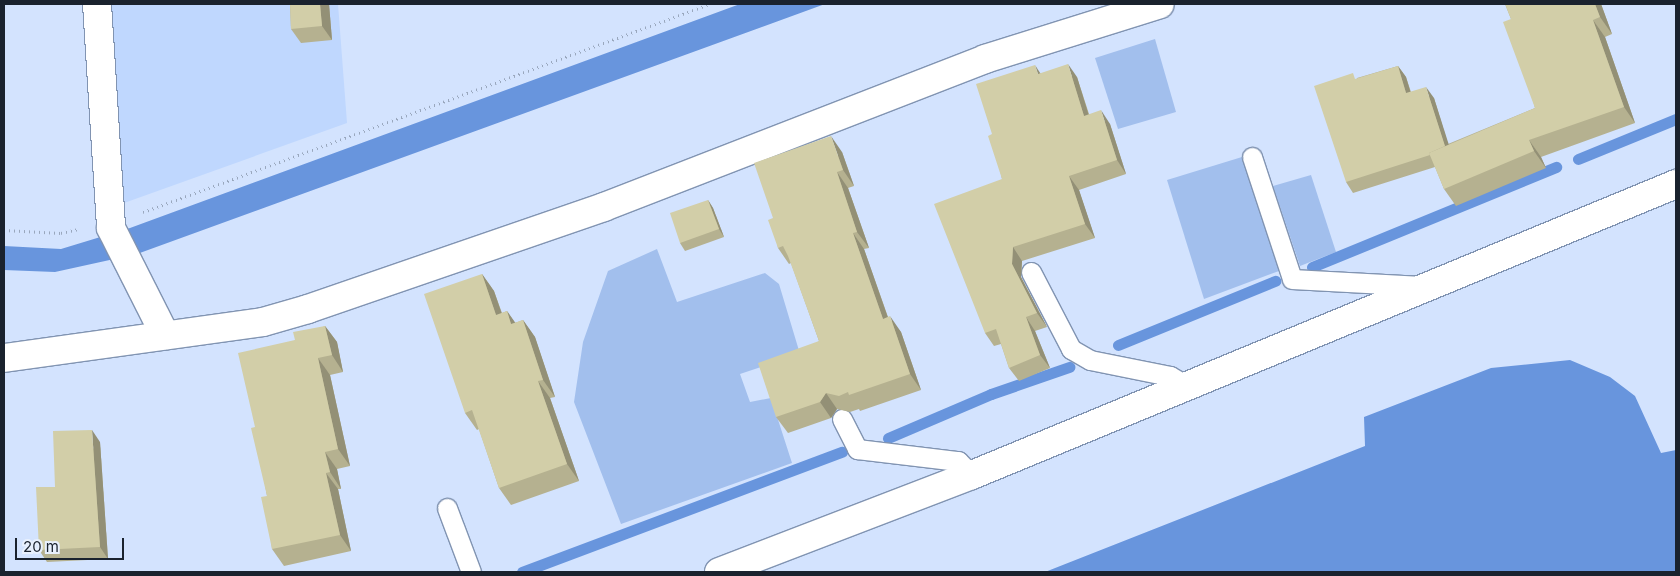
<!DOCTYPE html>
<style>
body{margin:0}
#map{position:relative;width:1680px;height:576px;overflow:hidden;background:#d3e3fe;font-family:Inter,sans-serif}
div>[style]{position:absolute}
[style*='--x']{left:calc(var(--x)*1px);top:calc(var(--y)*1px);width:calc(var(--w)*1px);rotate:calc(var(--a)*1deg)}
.built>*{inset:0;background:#bfd7fe}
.green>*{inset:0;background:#a2bfed}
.water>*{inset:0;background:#6895dd}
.stream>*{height:11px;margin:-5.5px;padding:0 5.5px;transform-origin:5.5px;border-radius:5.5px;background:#6895dd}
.path>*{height:3px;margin-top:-1.5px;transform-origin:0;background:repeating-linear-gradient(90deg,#99a7bd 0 1px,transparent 0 5px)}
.roads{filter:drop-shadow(1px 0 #8194b2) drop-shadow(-1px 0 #8194b2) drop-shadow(0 1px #8194b2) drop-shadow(0 -1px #8194b2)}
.lane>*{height:19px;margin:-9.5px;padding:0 9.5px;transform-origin:9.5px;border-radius:9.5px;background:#fff}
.street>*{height:28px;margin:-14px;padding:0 14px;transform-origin:14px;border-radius:14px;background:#fff}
.secondary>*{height:28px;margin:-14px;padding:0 14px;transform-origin:14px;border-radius:14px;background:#fff}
.wall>*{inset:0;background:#b5b190}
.shaded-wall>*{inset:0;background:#939076}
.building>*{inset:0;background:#d2cea8}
span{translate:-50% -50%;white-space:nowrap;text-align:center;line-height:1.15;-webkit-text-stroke:4px #e8f0fd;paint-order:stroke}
.frame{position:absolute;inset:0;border:5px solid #1a222e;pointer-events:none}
.scale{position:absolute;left:15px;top:538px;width:109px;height:22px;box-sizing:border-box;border:2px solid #1a222e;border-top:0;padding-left:6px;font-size:15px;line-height:18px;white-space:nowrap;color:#1a222e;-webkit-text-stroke:4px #e8f0fd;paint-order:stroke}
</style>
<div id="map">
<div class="built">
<i style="clip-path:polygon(110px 4px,338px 4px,347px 123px,124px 203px)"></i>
</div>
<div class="green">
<i style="clip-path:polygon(1155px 39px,1176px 112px,1118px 129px,1095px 58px)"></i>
<i style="clip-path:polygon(1242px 157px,1279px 271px,1204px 299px,1167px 180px)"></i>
<i style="clip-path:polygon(1311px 175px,1336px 252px,1300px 266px,1273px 186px)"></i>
<i style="clip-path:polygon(657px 249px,677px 302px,765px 273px,779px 284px,800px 354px,740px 374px,750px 402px,771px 398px,792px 463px,621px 524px,574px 402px,583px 342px,608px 271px)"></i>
</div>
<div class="water">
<i style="clip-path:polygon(740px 4px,825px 4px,137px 254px,55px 272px,4px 270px,4px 246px,61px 249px,130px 228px)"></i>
<i style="clip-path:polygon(1570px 360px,1610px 377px,1635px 396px,1661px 453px,1676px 450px,1676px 572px,1045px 572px,1365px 446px,1364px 417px,1491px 368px)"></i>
</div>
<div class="stream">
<i style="--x:1578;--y:159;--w:106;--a:-22.2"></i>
<i style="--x:1312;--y:267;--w:264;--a:-22.3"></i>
<i style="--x:1118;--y:345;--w:170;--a:-22.2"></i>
<i style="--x:888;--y:438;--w:112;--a:-23.1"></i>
<i style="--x:991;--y:394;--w:83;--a:-19.1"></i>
<i style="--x:522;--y:572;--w:342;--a:-20.6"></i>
</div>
<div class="path">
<i style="--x:143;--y:212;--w:604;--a:-20.15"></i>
<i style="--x:4;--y:230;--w:57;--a:3"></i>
<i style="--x:61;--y:233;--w:18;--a:-13"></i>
</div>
<div class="roads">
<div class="lane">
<i style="--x:1252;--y:157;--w:128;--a:71.8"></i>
<i style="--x:1292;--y:279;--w:130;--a:3.1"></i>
<i style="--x:1031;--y:272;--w:87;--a:62.5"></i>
<i style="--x:1071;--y:349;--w:22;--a:30"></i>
<i style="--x:1090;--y:360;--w:82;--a:11.3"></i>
<i style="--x:1170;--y:376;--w:20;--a:30"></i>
<i style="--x:842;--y:419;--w:34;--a:63"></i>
<i style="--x:857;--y:449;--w:102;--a:6.8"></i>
<i style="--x:958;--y:461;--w:20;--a:45"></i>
<i style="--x:447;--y:508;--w:68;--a:69.4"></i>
</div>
<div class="street">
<i style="--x:97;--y:4;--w:224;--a:86.4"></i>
<i style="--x:111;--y:228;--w:120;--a:63.2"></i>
</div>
<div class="secondary">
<i style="--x:4;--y:358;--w:261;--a:-7.9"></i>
<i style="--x:263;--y:322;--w:47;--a:-16.1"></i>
<i style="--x:308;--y:309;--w:313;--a:-19"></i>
<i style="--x:604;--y:207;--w:409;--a:-21.2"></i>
<i style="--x:985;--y:59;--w:183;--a:-17.4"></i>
<i style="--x:719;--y:572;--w:271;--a:-21"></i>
<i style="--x:972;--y:475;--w:762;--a:-22.46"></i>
</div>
</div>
<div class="wall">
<i style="clip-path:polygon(290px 4px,329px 4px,332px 40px,301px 43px,291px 29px)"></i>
<i style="clip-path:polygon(1505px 4px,1601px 4px,1612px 34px,1605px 37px,1635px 123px,1541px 157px,1546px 168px,1456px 206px,1444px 189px,1435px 167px,1353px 193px,1346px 182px,1357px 78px,1398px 66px,1406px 77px,1411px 92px,1434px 98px,1448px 144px,1535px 108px,1511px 19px)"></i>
<i style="clip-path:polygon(1041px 73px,1077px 77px,1089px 114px,1110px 124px,1126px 174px,1079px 190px,1095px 238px,1022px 261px,1021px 277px,1047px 327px,1035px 331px,1050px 368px,1019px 381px,1009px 368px,1001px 344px,994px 346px,985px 333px,1002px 179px,992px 134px)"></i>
<i style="clip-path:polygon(842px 152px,854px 186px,848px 188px,869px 248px,864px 249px,888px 317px,901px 332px,921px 390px,860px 411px,859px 409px,850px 412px,837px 409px,831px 418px,788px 433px,776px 417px,819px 341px,791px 263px,789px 264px,778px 248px,773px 218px)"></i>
<i style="clip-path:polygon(708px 200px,713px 208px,724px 237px,685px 251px,680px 243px)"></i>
<i style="clip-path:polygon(482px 274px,494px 291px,502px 313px,507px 311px,515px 323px,523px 320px,535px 337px,555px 397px,550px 398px,579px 481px,511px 505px,499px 488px,479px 429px,477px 430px,465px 413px)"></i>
<i style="clip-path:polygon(325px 326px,337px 342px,343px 372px,330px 375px,350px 466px,337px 469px,341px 489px,338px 489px,351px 551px,284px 566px,272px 549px,267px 496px,255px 427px,295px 340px)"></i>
<i style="clip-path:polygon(100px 442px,108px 559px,47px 562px,39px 550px,55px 487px)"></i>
</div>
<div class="shaded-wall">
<i style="clip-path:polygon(320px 4px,329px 4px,332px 40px,322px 26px)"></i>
<i style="clip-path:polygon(1595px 4px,1601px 4px,1612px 34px,1600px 17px)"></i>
<i style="clip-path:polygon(1593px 20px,1605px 37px,1635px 123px,1624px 107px)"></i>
<i style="clip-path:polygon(1068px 64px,1077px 77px,1093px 129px,1084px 116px)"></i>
<i style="clip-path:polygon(1035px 65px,1044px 79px,1038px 74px)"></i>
<i style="clip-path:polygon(1398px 66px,1406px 77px,1414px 104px,1406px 93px)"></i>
<i style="clip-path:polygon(1426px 87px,1434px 98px,1454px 161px,1446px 150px)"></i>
<i style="clip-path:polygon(1101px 110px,1110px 124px,1126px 174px,1117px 160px)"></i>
<i style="clip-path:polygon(831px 136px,842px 152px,854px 186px,843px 170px)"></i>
<i style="clip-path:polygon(1529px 140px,1541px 157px,1546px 168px,1534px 151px)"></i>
<i style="clip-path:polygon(837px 172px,848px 188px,869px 248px,857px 232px)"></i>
<i style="clip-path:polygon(1069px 176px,1079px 190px,1095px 238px,1085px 224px)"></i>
<i style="clip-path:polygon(708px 200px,713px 208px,724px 237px,719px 229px)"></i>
<i style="clip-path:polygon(853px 233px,864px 249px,894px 335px,883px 319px)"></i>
<i style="clip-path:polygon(1013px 247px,1022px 261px,1021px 277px,1047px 327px,1037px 313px,1012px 264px)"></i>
<i style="clip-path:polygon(482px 274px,494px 291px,508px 332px,496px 315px)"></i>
<i style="clip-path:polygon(507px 311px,519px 328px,511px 324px)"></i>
<i style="clip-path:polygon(890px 316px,901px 332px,921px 390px,910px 374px)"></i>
<i style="clip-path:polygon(1026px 317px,1035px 331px,1050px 368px,1040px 355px)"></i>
<i style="clip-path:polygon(523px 320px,535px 337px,555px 397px,543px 380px)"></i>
<i style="clip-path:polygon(325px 326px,337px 342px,343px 372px,332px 355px)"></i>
<i style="clip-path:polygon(318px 358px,330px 375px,350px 466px,338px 449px)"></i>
<i style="clip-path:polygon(538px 381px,550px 398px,579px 481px,567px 464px)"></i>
<i style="clip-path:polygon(826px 393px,837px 409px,831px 418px,820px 402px)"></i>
<i style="clip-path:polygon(92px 430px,100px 442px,108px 559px,100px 547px)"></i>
<i style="clip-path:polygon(325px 452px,337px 469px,341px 489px,330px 472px)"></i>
<i style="clip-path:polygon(326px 473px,338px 489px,351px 551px,340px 535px)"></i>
</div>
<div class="building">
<i style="clip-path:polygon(290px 4px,320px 4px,322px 26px,291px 29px)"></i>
<i style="clip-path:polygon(1505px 4px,1595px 4px,1600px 17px,1593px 20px,1624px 107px,1529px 140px,1534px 151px,1444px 189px,1429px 153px,1535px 108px,1503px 22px,1511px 19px)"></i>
<i style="clip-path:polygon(1068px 64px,1084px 116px,1101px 110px,1117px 160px,1069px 176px,1085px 224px,1013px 247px,1012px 264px,1037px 313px,1026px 317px,1040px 355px,1009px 368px,996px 329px,985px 333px,934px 204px,1002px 179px,988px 136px,992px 134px,976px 84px,1035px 65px,1038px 74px)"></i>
<i style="clip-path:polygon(1398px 66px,1406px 93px,1426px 87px,1445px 146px,1429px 153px,1430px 155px,1346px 182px,1314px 86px,1353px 73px,1355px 79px)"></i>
<i style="clip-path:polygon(831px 136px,843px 170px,837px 172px,857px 232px,853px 233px,883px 319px,890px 316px,910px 374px,849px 395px,848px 392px,839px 396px,826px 393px,820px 402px,776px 417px,758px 363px,819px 341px,788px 256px,783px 246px,778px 248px,768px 220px,773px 218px,754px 163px)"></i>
<i style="clip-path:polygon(708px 200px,719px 229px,680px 243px,670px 213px)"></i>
<i style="clip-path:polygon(482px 274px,496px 315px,507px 311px,511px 324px,523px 320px,543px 380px,538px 381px,567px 464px,499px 488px,472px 410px,465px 413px,424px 294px)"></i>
<i style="clip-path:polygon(325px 326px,332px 355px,318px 358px,338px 449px,325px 452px,330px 472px,326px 473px,340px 535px,272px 549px,261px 497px,267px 496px,251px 428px,255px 427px,238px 353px,295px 340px,293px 332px)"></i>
<i style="clip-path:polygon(92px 430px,100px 547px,39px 550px,36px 487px,55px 487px,53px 431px)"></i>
</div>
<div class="frame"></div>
<div class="scale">20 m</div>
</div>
